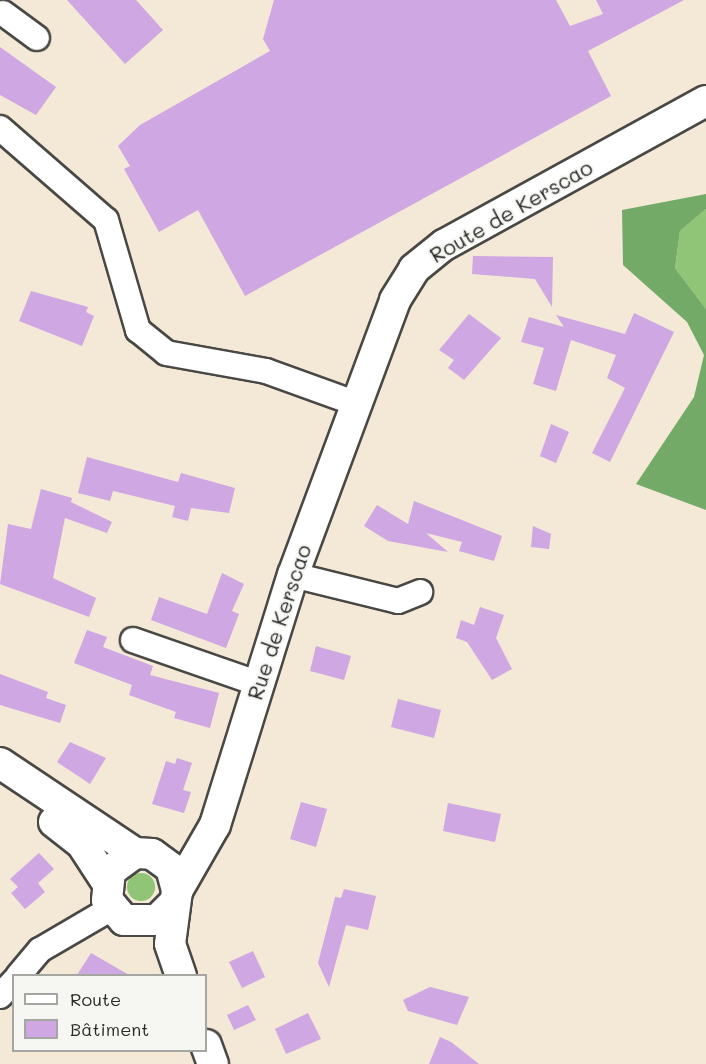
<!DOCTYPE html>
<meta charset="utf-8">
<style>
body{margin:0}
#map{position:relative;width:706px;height:1064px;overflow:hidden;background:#f3e9d6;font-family:Mali,sans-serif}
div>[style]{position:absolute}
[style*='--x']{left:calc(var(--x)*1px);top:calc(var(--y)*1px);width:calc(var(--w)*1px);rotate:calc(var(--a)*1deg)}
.green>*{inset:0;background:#90c577}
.round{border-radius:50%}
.forest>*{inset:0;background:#74aa68}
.building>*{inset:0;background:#cea7e3}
.roads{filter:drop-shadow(2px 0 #494845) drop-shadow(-2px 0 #494845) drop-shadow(0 2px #494845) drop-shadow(0 -2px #494845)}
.minor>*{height:24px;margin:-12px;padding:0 12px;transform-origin:12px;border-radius:12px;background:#fff}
.tertiary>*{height:30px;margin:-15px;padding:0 15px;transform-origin:15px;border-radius:15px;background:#fff}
span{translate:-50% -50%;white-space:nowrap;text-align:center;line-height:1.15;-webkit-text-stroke:4.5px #f6f6f2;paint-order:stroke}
.street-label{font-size:21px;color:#2b2b2b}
.legend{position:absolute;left:12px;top:974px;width:195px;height:78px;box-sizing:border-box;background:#f6f6f2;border:2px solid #a5a5a2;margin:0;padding:8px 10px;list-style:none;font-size:18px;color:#2b2b2b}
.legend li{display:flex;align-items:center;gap:12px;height:30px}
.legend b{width:30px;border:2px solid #a5a5a2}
</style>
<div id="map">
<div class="green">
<i style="clip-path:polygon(706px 209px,706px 309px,675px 268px,680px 231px)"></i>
<i class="round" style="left:127px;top:873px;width:28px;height:28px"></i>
</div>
<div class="forest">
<i style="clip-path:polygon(706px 194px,706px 209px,680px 231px,675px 268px,706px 309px,706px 510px,636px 484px,694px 397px,704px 355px,687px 322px,623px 265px,622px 210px)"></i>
</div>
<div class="building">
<i style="clip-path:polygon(67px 0,136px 0,163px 30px,125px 64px)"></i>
<i style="clip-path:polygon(274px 0,556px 0,570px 26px,603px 14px,596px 0,684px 0,588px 51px,611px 96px,245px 296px,198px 210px,159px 232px,124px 169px,130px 166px,118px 146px,140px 125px,270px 51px,263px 39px)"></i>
<i style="clip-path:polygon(0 47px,56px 87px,36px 115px,0 95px)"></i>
<i style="clip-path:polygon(473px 256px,553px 257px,552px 307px,535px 279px,472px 274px)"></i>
<i style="clip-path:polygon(31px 291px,88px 307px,86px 312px,94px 316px,82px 346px,19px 321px)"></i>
<i style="clip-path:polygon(634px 313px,674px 332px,610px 462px,592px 453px,625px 388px,607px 378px,616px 355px,571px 340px,556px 391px,533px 384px,544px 348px,521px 342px,529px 317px,564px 327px,556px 315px,625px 334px)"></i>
<i style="clip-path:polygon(469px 314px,501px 338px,464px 380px,448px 368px,454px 360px,439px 350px)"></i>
<i style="clip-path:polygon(551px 424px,569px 432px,556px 463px,540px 456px)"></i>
<i style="clip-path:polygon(87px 457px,178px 482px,181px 473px,235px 488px,229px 513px,191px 508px,188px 521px,172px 517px,175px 506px,113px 491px,110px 501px,78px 493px)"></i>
<i style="clip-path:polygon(41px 489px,72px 498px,71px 502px,112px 522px,107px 533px,65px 518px,53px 578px,96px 598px,89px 617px,0 584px,8px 524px,31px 529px)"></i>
<i style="clip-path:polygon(414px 501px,502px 536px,494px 561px,459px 551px,462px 542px,426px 533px,448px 552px,388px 541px,364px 526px,377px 505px,408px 524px)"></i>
<i style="clip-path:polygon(533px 526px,551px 534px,549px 549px,531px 547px)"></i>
<i style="clip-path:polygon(222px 573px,244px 584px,232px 611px,239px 614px,226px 648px,151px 620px,159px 597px,207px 614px)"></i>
<i style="clip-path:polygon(480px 607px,504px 615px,496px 638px,512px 669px,492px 680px,467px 642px,456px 638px,461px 620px,474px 625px)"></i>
<i style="clip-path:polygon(87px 630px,107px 637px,103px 647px,153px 666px,150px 675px,219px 693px,210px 728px,174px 718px,176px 712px,129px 695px,132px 685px,74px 663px)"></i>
<i style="clip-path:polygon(316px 646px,351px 656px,344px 680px,310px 671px)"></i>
<i style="clip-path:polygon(0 674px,48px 692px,46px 698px,66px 705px,60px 723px,0 705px)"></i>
<i style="clip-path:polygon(398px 699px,441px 710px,434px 738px,391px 727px)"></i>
<i style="clip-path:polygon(70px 742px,106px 758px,90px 784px,57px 762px)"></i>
<i style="clip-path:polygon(177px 758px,192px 763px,183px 790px,191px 792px,184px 813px,152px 804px,166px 761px,175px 764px)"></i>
<i style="clip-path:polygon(301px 802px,327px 809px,316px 847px,290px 839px)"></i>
<i style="clip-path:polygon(448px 803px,501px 814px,495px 842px,443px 831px)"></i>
<i style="clip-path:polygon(39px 853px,54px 869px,38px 883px,45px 892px,25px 909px,11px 893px,18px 887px,10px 879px)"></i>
<i style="clip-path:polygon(344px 889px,376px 896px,368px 930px,346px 925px,329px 987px,318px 963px,335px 897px,341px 898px)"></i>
<i style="clip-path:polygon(253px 951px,265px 977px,242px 988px,229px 962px)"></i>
<i style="clip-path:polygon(91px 953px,129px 975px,77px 975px)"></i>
<i style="clip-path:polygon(430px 987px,469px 997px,457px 1025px,408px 1011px,403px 1000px)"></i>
<i style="clip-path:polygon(248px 1005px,256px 1020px,234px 1030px,227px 1015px)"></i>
<i style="clip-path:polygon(308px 1013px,321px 1039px,286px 1054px,275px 1029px)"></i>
<i style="clip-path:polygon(440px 1037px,451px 1042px,479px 1064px,429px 1064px)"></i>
</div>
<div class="roads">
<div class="minor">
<i style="--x:3;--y:13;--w:42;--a:36.3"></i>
<i style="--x:0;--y:128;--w:140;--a:41"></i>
<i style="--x:106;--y:220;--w:115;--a:73.8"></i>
<i style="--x:138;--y:330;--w:36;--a:39"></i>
<i style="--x:166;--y:353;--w:102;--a:10.2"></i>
<i style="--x:266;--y:371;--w:95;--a:19.8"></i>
<i style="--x:293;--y:575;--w:108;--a:13.9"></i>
<i style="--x:398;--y:601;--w:24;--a:-22"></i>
<i style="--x:133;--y:640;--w:133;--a:19.2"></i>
<i style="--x:18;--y:976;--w:34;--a:-50"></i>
<i style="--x:40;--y:950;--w:83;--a:-30.3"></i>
<i style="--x:0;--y:996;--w:21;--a:-47"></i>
</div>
<div class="tertiary">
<i style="--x:0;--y:763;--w:162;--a:33.7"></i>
<i style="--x:54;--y:822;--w:36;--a:38"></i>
<i style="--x:82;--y:844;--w:44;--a:57"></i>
<i style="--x:177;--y:891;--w:76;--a:-60.1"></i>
<i style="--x:215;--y:825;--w:262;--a:-72.7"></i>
<i style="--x:293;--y:575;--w:293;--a:-69.6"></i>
<i style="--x:395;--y:300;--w:36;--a:-58"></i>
<i style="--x:414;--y:269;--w:38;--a:-39"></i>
<i style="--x:444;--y:245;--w:299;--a:-28.8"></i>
<i style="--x:173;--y:904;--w:23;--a:135"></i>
<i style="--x:157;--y:920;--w:33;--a:180"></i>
<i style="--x:124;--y:920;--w:26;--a:-130"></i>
<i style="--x:107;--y:900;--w:29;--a:-84"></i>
<i style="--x:110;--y:871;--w:31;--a:-36"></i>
<i style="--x:135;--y:853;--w:17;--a:3"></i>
<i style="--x:152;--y:854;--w:24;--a:36"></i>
<i style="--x:171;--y:868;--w:24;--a:75"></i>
<i style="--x:177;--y:891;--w:53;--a:97.5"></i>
<i style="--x:170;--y:944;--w:34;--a:71"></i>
<i style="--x:206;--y:1045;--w:20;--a:70"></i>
</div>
</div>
<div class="street-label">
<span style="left:511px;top:211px;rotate:-30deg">Route de Kerscao</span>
<span style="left:279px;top:622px;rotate:-72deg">Rue de Kerscao</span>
</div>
<ul class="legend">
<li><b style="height:8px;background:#fff"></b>Route</li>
<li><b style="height:16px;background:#cea7e3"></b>Bâtiment</li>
</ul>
</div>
